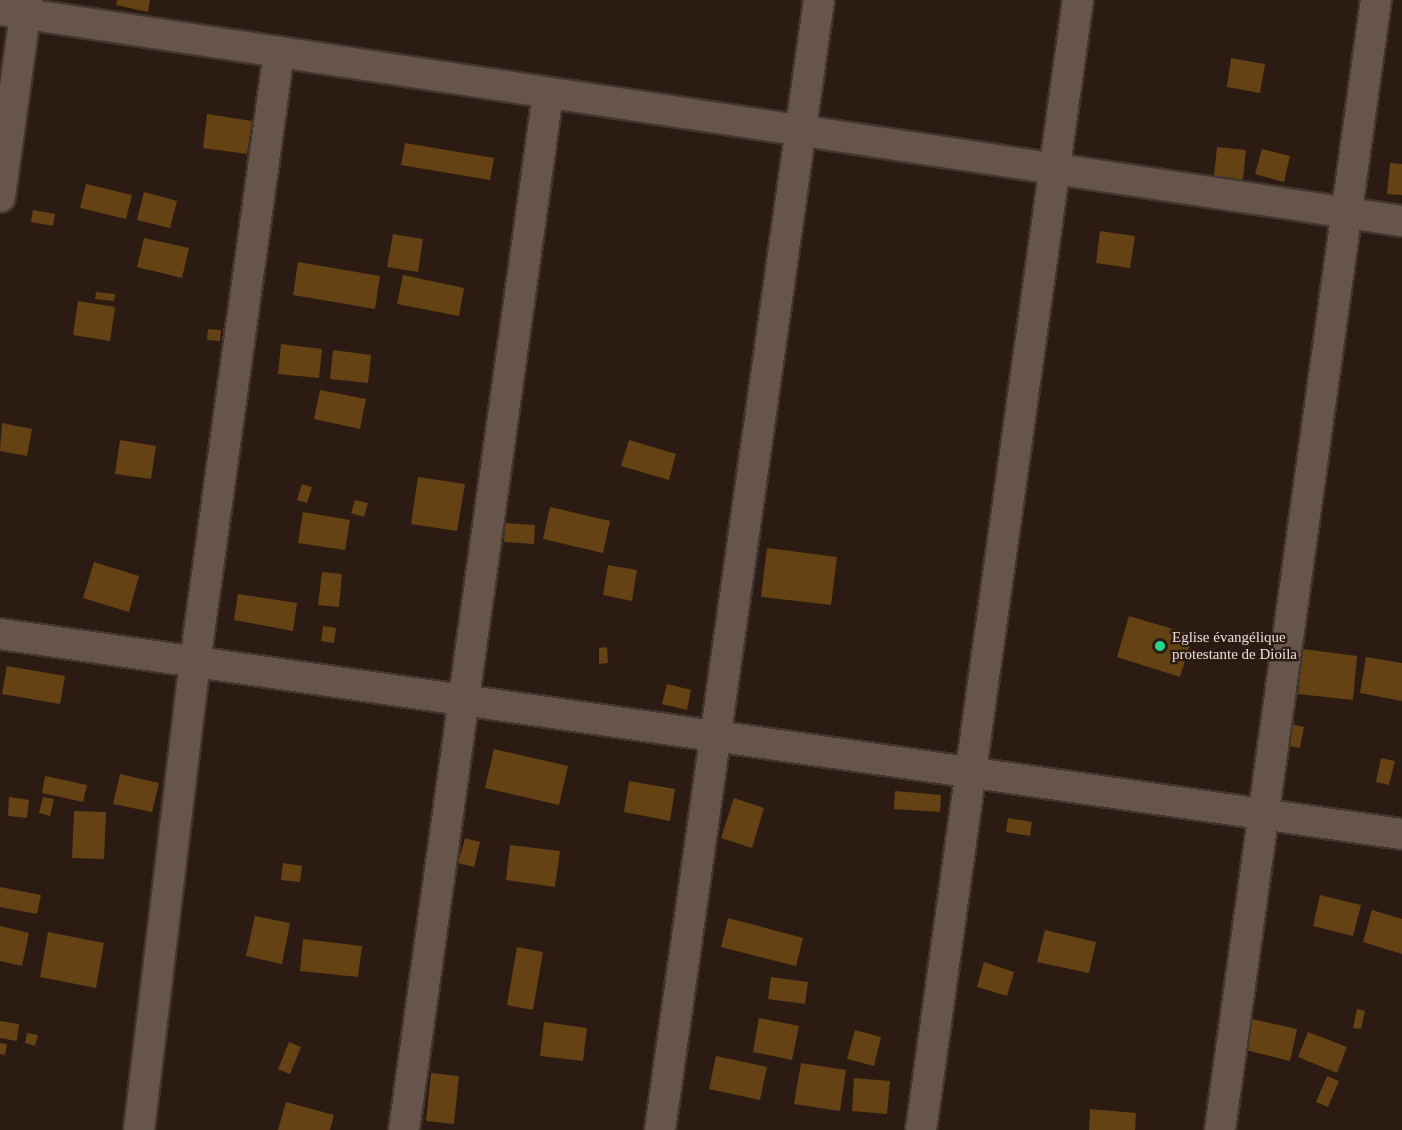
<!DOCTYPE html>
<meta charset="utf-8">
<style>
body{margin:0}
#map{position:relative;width:1402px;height:1130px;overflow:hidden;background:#2b1b13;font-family:Georgia,serif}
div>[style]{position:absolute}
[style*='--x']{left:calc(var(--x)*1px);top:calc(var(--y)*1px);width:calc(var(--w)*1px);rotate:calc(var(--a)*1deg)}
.building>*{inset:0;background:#654213}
.roads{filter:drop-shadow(2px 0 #423631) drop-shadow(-2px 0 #423631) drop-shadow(0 2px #423631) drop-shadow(0 -2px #423631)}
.minor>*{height:30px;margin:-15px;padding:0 15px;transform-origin:15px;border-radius:15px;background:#67554b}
.dots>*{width:16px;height:16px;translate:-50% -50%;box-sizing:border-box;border:3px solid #2b1b13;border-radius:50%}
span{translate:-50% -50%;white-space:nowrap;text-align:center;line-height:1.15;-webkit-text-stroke:4.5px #2b1b13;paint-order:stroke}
.poi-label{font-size:15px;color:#e9ded9}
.left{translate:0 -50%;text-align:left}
</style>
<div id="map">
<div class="building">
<i style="clip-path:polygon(117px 0,150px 0,148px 12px,116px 5px)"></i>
<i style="clip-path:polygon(1231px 58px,1265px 64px,1260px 93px,1227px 87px)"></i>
<i style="clip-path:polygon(207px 114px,252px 121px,247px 154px,203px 148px)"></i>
<i style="clip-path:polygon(405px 143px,494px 158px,490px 180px,401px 165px)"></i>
<i style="clip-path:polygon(1217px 147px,1246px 150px,1242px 188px,1213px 185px)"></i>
<i style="clip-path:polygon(1262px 149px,1290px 156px,1284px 182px,1255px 174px)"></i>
<i style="clip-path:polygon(1390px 163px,1402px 164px,1402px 195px,1387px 194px)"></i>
<i style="clip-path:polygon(86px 184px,132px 195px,126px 219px,80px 208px)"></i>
<i style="clip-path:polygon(144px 192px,177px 201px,170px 228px,137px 220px)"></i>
<i style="clip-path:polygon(33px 210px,55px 214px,53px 226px,31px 222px)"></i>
<i style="clip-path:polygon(1100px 231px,1135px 236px,1130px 268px,1096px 263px)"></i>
<i style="clip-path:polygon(393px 234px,423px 239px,418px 272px,387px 267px)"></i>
<i style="clip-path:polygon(144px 238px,189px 248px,182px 278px,137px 267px)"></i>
<i style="clip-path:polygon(298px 262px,380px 276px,375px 309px,293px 295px)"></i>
<i style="clip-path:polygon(403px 275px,464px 288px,459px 316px,397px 304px)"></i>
<i style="clip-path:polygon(96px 292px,115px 294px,114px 301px,95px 299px)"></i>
<i style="clip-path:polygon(78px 301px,115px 307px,110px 341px,73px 335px)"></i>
<i style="clip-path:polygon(208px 329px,221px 330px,220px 341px,207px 340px)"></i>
<i style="clip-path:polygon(281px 344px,322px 349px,319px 378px,278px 374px)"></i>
<i style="clip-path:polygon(333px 350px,371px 355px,368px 383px,330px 379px)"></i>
<i style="clip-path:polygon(320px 390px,366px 399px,360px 429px,314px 419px)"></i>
<i style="clip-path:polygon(2px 423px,32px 429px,27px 456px,0 451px)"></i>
<i style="clip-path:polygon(120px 440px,156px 446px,151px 479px,115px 474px)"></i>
<i style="clip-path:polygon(629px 440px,676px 454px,669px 480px,621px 466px)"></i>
<i style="clip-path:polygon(418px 477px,465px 484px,457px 531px,411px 524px)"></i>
<i style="clip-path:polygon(302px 484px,312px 487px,307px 503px,297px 500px)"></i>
<i style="clip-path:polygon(355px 500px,368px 503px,364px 517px,351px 513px)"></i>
<i style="clip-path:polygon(550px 507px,610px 521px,603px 553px,543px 539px)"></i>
<i style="clip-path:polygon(303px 512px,350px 520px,345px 550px,298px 543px)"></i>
<i style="clip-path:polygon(505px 523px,535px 525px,534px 544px,504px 542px)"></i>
<i style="clip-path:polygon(767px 548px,837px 557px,831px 605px,761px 597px)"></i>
<i style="clip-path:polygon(94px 562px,139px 576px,129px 612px,83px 598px)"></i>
<i style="clip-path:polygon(608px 565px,637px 570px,632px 601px,603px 595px)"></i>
<i style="clip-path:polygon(322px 572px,342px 574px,339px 607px,318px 605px)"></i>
<i style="clip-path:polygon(238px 594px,297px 603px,293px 631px,234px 620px)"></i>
<i style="clip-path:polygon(1129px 616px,1193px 635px,1180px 677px,1117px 657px)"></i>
<i style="clip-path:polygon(323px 626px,336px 628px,334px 643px,321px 641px)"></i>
<i style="clip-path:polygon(607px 647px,608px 663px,599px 664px,599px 648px)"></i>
<i style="clip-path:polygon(1303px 649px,1357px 656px,1353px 700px,1298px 694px)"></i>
<i style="clip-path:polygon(1366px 657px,1402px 663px,1402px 701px,1360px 693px)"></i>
<i style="clip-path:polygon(7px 666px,65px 676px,60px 704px,2px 694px)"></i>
<i style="clip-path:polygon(667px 684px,691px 690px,687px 710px,662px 704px)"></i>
<i style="clip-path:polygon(1285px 723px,1304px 727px,1300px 748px,1281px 744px)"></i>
<i style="clip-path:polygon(494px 749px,568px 766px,559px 805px,485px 788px)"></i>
<i style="clip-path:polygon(1381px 758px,1395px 761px,1389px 785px,1376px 782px)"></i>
<i style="clip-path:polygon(120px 774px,159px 783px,152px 812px,113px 804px)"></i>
<i style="clip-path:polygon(45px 776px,87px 785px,83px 802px,42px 793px)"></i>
<i style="clip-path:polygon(629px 781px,675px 789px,670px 821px,624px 812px)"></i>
<i style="clip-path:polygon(895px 791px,941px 795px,940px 812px,894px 809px)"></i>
<i style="clip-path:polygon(9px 797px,29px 800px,27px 818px,8px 816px)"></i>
<i style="clip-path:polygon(43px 797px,54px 799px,50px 816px,39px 813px)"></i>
<i style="clip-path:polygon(734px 798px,764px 808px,752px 848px,721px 838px)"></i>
<i style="clip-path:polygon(74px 811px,106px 812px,104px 859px,72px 858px)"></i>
<i style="clip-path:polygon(1008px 818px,1032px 822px,1030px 836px,1006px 832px)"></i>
<i style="clip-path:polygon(465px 838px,480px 842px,474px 867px,458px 863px)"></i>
<i style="clip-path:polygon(510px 845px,560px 851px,555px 887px,506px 880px)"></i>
<i style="clip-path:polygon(283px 863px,302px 866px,300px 882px,281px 880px)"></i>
<i style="clip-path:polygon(0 887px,41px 895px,37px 914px,0 907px)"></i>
<i style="clip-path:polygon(1320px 895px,1361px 905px,1353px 936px,1313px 926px)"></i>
<i style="clip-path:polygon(1372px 910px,1402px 919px,1402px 954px,1363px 942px)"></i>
<i style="clip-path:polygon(255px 916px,290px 923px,282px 964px,246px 956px)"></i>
<i style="clip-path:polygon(728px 918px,803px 938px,796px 966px,721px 947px)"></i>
<i style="clip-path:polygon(0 926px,29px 933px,22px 966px,0 961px)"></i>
<i style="clip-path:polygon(1045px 930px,1096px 942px,1089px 973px,1037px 962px)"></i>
<i style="clip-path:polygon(48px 932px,104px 943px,96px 988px,40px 977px)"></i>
<i style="clip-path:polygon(303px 939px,362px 946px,358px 977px,300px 971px)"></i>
<i style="clip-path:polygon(517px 947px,543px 952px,533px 1010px,507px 1005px)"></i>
<i style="clip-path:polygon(984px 962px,1014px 972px,1007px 996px,977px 987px)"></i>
<i style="clip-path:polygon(771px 977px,808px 982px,805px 1004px,768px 999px)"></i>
<i style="clip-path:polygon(1357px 1009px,1365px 1011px,1361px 1029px,1353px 1028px)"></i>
<i style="clip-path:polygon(759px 1018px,799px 1026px,792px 1060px,753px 1052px)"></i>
<i style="clip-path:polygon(1248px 1018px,1297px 1029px,1290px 1061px,1241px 1049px)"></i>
<i style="clip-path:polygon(0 1021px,19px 1024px,17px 1041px,0 1038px)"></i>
<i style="clip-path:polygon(544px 1022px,587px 1028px,583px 1061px,540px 1056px)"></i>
<i style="clip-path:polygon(855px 1030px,881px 1037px,874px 1066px,847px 1059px)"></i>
<i style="clip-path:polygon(1308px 1032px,1347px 1047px,1337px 1073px,1298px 1057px)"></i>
<i style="clip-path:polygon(27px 1033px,38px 1035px,35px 1046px,25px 1043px)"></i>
<i style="clip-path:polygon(289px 1042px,301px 1047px,290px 1074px,278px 1069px)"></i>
<i style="clip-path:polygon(0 1043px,7px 1044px,5px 1055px,0 1054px)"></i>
<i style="clip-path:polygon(716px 1056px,767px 1067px,760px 1100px,709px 1089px)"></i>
<i style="clip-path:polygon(801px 1063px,846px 1070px,840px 1111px,794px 1104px)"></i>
<i style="clip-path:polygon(431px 1073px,459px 1076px,454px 1124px,426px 1121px)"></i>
<i style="clip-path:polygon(1327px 1076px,1339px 1081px,1328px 1107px,1316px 1102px)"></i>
<i style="clip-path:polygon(854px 1078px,890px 1081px,887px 1114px,852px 1111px)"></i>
<i style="clip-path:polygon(286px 1102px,334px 1115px,330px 1130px,278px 1130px)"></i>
<i style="clip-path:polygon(1090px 1109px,1136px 1113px,1135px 1130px,1089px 1130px)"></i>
</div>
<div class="roads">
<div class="minor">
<i style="--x:0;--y:10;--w:1418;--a:8.56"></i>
<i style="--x:0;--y:197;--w:199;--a:-82.2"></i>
<i style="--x:0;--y:634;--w:1416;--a:8.12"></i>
<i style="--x:139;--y:1130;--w:471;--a:-83.2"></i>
<i style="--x:195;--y:662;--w:616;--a:-82.16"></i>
<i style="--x:404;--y:1130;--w:1047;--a:-82.09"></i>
<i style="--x:660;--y:1130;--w:1141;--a:-81.99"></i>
<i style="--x:921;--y:1130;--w:1141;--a:-82.09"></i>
<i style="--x:1220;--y:1130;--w:1141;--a:-82.14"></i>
</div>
</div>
<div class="dots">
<i style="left:1160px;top:646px;background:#24d886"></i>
</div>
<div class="poi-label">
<span class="left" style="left:1172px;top:646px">Eglise évangélique<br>protestante de Dioila</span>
</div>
</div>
